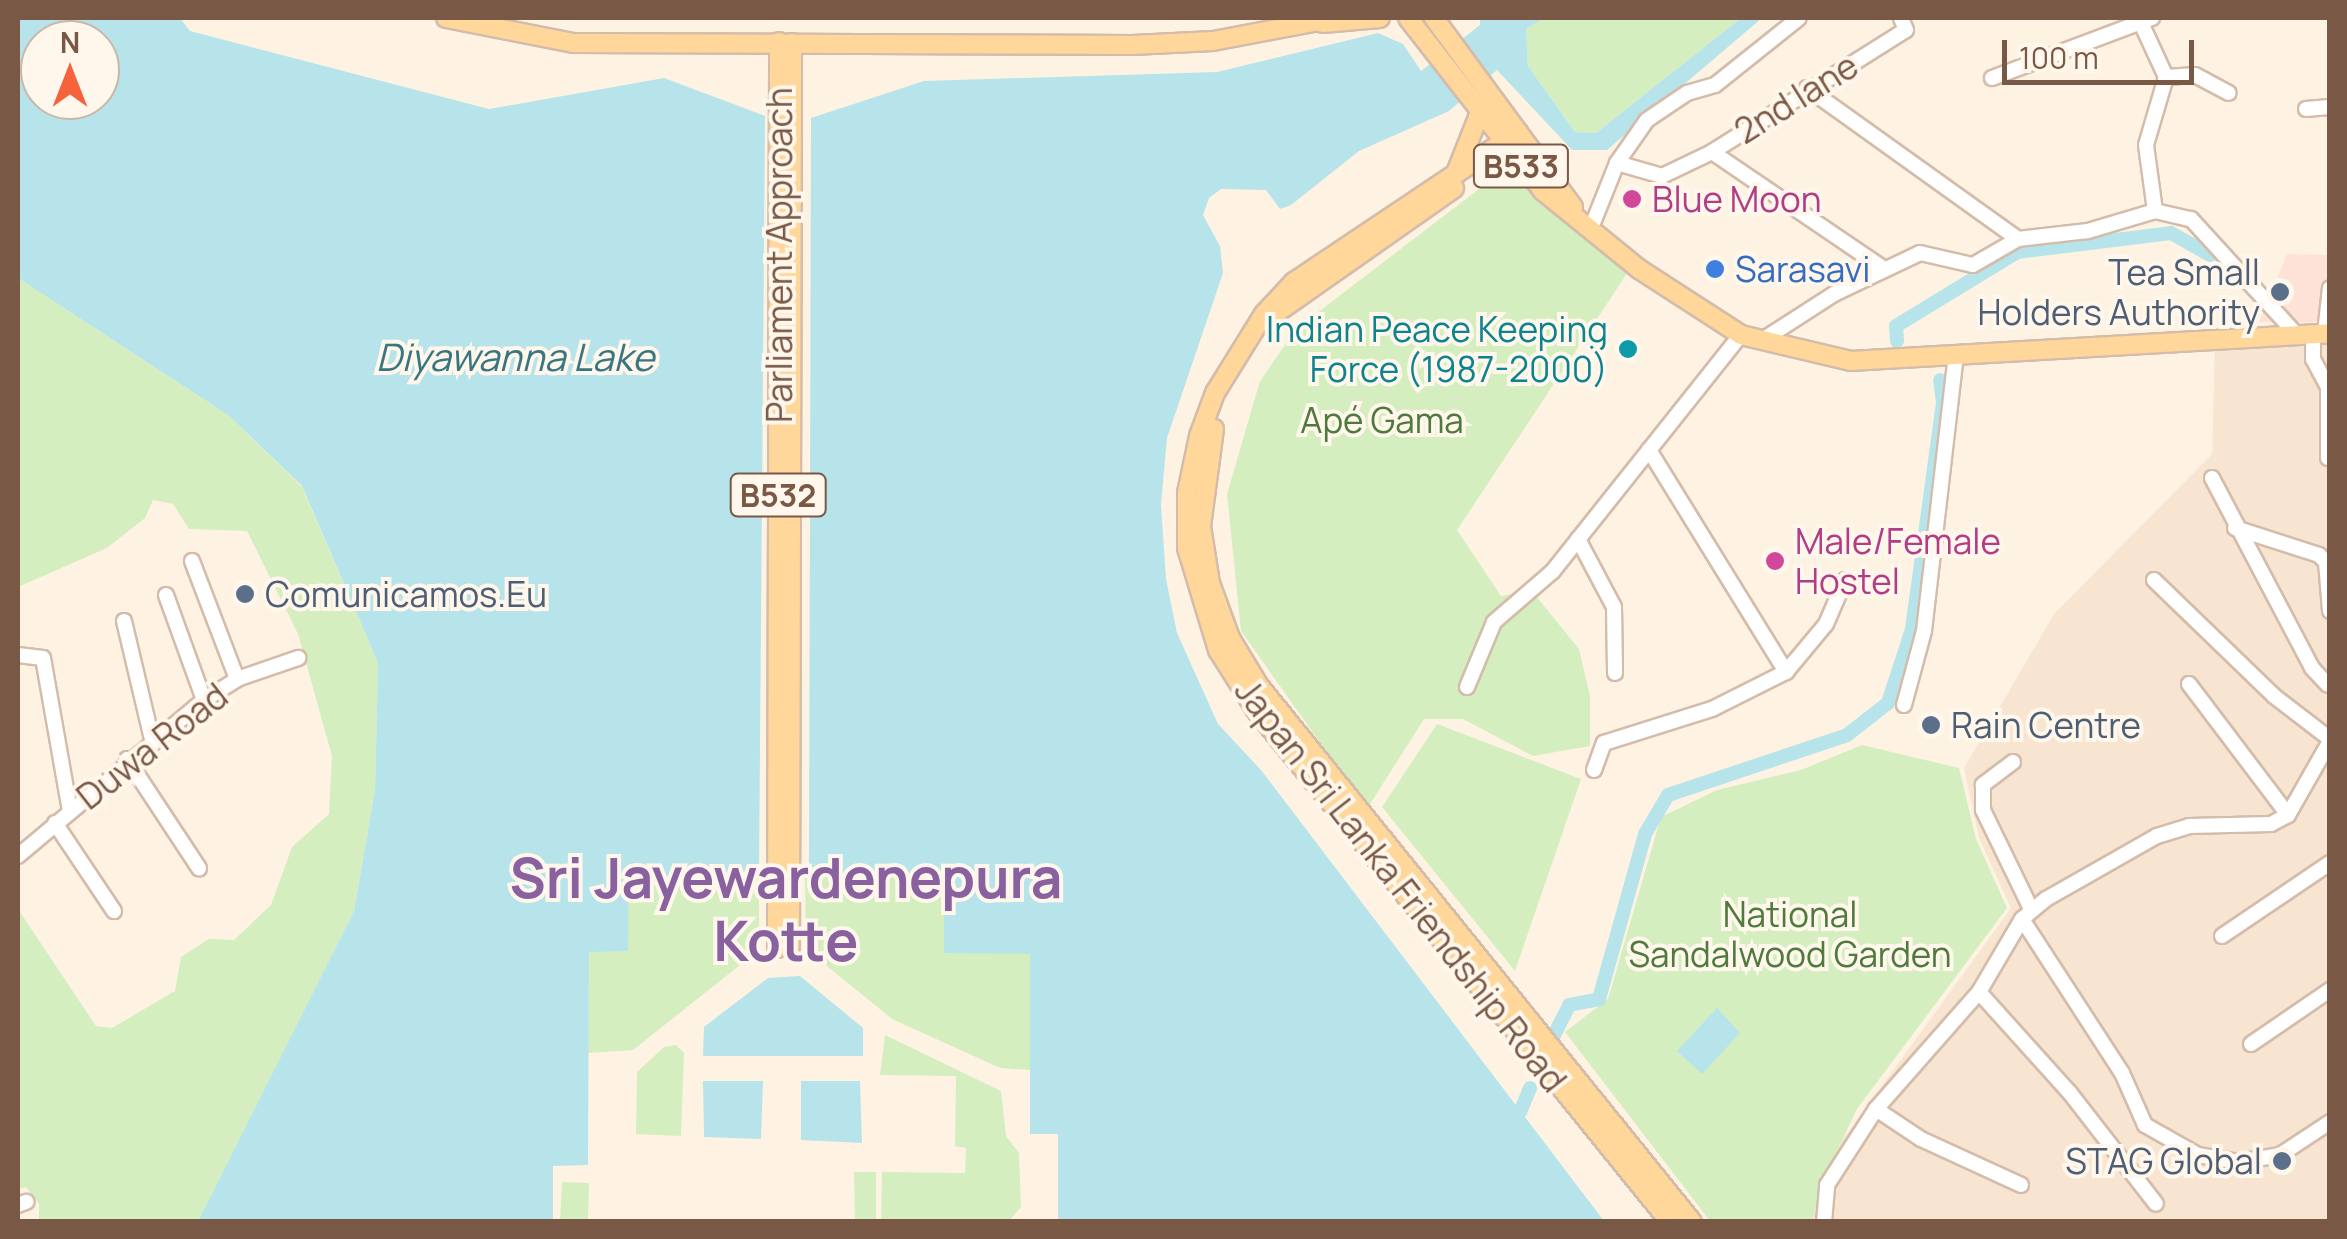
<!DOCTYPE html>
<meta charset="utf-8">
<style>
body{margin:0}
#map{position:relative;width:2347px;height:1239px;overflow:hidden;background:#fef3e3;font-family:Manrope,sans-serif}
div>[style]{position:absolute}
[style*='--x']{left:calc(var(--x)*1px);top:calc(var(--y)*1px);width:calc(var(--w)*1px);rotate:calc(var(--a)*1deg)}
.residential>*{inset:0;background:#f7e5d1}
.commercial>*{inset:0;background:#ffe2d7}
.green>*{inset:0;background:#d4eec0}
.water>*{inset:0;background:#b6e4ea}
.canal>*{height:14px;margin:-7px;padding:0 7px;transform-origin:7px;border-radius:7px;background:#b6e4ea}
.roads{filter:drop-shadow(2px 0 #d4bcab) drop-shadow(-2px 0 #d4bcab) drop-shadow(0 2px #d4bcab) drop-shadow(0 -2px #d4bcab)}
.minor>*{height:14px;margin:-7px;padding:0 7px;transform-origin:7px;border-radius:7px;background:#fff}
.major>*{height:18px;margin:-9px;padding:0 9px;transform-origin:9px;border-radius:9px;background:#ffd79a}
.dots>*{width:28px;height:28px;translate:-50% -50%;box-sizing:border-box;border:5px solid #fff7ec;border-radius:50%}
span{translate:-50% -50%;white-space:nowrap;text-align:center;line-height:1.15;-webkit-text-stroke:8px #fff7ec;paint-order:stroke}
.shield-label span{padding:2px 8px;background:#fff7ec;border:2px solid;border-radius:8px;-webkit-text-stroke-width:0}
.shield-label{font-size:32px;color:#7a5846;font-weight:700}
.street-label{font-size:35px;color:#7a5846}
.hotel-label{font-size:35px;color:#b23c85}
.left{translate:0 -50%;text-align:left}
.shop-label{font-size:35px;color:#366cbe}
.service-label{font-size:35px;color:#4e5e75}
.right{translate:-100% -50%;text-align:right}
.culture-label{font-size:35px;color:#0d838f}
.park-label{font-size:35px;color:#4e7a3b}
.water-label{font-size:38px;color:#387681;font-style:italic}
.town-label{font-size:55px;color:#88619e;font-weight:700}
.frame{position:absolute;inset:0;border:20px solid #7a5846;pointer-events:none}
.north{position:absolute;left:20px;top:20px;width:100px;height:100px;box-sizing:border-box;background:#fff7ec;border:2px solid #cab7aa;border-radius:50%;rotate:0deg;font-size:28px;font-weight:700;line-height:40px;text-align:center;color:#7a5846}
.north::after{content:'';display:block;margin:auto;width:35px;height:45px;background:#f5623c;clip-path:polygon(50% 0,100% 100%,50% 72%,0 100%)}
.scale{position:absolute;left:2002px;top:40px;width:192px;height:45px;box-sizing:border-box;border:5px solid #7a5846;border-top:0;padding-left:12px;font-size:30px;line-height:35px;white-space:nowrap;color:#7a5846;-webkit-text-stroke:8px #fff7ec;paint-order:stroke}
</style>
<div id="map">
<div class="residential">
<i style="clip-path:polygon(2329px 336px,2329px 1221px,1783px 1222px,2011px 908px,1979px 838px,1964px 768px,2054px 614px,2212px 454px,2215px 343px)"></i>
</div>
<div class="commercial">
<i style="clip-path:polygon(2287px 254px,2329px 255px,2329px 322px,2259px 322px)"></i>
</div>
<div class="green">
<i style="clip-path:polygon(1544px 18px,1741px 18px,1596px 133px,1575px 132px,1528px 66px,1526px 29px)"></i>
<i style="clip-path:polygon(1513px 163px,1628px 272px,1457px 530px,1501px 596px,1531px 590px,1579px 649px,1590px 696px,1590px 746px,1533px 756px,1463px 719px,1424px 719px,1367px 809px,1241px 631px,1227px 494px,1260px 381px,1296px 329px)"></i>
<i style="clip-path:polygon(18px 278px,228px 415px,302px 487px,378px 663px,375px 790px,354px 911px,198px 1221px,39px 1221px,39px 1204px,26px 1187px,18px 1189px,18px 909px,96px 1026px,112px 1028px,175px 991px,181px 957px,209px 939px,234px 940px,271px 905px,292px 847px,329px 814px,332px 756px,298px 634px,247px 531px,189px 529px,173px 504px,153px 500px,145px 518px,107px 548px,18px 587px)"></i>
<i style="clip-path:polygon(1437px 724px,1581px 779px,1515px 971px,1382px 807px)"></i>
<i style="clip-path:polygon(1862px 745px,1959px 768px,1976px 839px,2007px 908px,1857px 1109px,1824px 1178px,1812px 1221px,1710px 1221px,1565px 1032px,1608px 999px,1661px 817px,1717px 790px,1801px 770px)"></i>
<i style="clip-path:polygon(629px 875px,759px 876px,759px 950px,633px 1050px,588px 1053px,589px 951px)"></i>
<i style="clip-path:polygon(805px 877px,944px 877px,1031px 953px,1030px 1070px,1000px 1068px,892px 1019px,806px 949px)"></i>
<i style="clip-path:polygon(885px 1035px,1001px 1091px,1006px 1136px,1019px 1153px,1021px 1207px,1009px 1221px,881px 1221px,882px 1172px,965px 1173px,966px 1148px,955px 1146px,956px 1076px,880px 1075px)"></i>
<i style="clip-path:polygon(664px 1047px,676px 1045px,684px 1053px,681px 1136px,636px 1134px,637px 1072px)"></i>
<i style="clip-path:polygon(854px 1172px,876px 1172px,876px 1221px,855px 1221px)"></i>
<i style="clip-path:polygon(562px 1182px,589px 1183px,588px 1221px,560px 1221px)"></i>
</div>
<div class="water">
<i style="clip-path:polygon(evenodd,18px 18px,180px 18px,190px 31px,489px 109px,664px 78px,765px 116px,759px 876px,629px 876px,628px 951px,589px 952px,588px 1165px,553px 1166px,553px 1221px,198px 1221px,354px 911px,375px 790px,378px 663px,302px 486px,228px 415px,18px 278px,18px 18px,40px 40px,100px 40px,100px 100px,40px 100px,40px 40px)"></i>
<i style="clip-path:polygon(1480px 18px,1544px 18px,1526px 29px,1528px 66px,1575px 132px,1596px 133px,1741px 18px,1762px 18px,1607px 150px,1572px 150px,1497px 70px,1449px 111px,1359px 151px,1291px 205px,1280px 209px,1266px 190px,1221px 189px,1209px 198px,1203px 215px,1220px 246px,1223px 273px,1167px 438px,1161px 505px,1166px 579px,1177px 633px,1218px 724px,1261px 770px,1604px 1221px,1058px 1221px,1058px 1134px,1030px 1134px,1030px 954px,944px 953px,944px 877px,809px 876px,811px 118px,924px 81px,1217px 72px,1378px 33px,1403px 44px,1421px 71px,1480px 25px)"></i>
<i style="clip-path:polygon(800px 976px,863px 1028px,863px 1056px,703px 1056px,704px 1027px,768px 978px)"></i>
<i style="clip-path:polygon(1717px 1008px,1740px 1033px,1702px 1074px,1677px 1051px)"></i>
<i style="clip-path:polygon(703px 1081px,763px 1081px,761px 1139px,704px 1137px)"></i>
<i style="clip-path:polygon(801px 1081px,860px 1081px,862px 1143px,801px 1140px)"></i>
</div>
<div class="canal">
<i style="--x:1897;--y:341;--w:15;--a:-94"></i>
<i style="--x:1896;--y:326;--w:142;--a:-31.4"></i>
<i style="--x:2017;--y:252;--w:155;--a:-7"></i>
<i style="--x:2171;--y:233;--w:45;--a:29.4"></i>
<i style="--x:1552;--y:1039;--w:38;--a:-63"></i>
<i style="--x:1569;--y:1005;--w:31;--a:-11"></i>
<i style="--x:1599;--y:999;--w:171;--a:-74.4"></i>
<i style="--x:1645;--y:834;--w:45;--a:-59.5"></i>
<i style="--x:1668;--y:795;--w:189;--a:-18.5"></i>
<i style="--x:1847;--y:735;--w:52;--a:-38"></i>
<i style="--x:1888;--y:703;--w:78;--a:-72"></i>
<i style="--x:1912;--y:629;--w:228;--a:-82.2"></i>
<i style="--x:1943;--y:403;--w:23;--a:-97"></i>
<i style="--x:1520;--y:1112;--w:26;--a:-67"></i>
</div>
<div class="roads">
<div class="minor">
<i style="--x:2142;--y:25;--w:57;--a:65.2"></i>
<i style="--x:2166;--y:77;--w:71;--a:106.4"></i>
<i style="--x:2146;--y:145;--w:67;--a:82.2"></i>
<i style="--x:2155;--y:211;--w:37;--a:13"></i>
<i style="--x:2191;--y:219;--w:156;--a:47.6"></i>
<i style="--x:2166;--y:77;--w:29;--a:-4"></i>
<i style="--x:2195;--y:75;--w:38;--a:28"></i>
<i style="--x:1992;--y:78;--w:171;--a:-20.6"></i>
<i style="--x:1807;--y:88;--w:259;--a:35.6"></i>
<i style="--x:2306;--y:109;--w:24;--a:-5"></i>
<i style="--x:1712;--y:152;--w:208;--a:34.2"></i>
<i style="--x:1617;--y:163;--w:47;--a:16.1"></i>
<i style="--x:1662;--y:176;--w:55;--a:-25.6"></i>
<i style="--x:1712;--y:152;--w:229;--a:-32.2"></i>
<i style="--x:1906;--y:30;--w:13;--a:-113"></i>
<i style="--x:1591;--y:228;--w:70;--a:-68.2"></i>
<i style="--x:1617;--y:163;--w:52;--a:-55.1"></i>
<i style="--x:1647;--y:120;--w:48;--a:-34"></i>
<i style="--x:1687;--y:93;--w:29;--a:-16"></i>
<i style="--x:1715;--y:85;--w:107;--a:-38.6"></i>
<i style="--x:2313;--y:333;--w:26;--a:90"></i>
<i style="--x:2313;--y:359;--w:32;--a:62"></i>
<i style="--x:2328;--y:387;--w:71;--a:90"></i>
<i style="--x:2325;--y:333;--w:45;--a:-83.7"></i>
<i style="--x:1761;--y:341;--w:87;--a:-32.8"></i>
<i style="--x:1834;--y:294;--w:95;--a:-25.5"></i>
<i style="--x:1920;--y:253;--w:54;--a:12.8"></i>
<i style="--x:1973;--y:265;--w:52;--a:-30"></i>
<i style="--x:2018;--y:239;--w:70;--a:-6.5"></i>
<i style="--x:2088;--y:231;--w:70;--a:-16.6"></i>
<i style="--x:1649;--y:450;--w:261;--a:58.3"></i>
<i style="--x:2212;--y:478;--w:215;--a:62.2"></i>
<i style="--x:2312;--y:668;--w:23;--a:47"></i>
<i style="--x:2235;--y:528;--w:88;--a:17.8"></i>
<i style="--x:2319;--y:555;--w:10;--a:45"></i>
<i style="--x:2326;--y:562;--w:49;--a:85.3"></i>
<i style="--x:1578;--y:539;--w:77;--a:62.1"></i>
<i style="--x:1614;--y:607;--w:66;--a:89.1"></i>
<i style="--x:192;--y:561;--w:126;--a:69.1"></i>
<i style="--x:2154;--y:580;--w:167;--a:44"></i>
<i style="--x:2274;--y:696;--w:71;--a:37.5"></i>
<i style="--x:166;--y:595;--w:112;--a:70.1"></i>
<i style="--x:124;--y:621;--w:121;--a:76.7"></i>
<i style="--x:18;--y:655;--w:25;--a:7"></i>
<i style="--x:43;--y:658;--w:155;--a:80"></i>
<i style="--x:2189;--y:684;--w:164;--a:52.9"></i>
<i style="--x:1467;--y:687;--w:70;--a:-67.4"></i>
<i style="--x:1494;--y:622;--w:78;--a:-40.8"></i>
<i style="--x:1553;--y:571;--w:302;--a:-51.5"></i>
<i style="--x:1904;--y:705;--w:77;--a:-74.9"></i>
<i style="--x:1924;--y:631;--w:277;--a:-83.4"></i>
<i style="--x:127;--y:759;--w:131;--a:56.6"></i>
<i style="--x:2013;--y:762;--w:38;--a:143"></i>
<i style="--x:1983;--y:785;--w:25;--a:90"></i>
<i style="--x:1983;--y:810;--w:112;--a:64.1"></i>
<i style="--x:1594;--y:770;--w:29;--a:-70"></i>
<i style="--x:1604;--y:743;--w:113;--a:-17.5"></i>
<i style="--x:1712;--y:709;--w:83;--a:-26.6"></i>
<i style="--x:1786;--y:672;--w:62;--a:-50.2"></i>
<i style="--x:1826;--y:624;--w:48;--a:-66.6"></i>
<i style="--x:55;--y:823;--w:106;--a:56.2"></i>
<i style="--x:18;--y:856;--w:243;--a:-40"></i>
<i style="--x:204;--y:700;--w:39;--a:-32"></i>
<i style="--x:237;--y:679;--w:65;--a:-19"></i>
<i style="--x:2022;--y:919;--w:184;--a:57"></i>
<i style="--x:2122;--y:1073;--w:57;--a:66.1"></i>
<i style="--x:2145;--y:1125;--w:61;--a:29.5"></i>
<i style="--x:2198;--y:1155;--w:42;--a:9.7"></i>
<i style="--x:2239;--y:1162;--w:42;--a:-9.7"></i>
<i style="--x:2280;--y:1155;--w:60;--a:-33.4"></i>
<i style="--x:2222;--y:936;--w:130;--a:-34.1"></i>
<i style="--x:1979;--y:992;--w:136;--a:48"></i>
<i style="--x:2070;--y:1093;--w:140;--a:52.2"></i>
<i style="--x:2251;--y:1044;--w:96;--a:-34.4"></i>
<i style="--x:1876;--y:1109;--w:54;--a:33.7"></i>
<i style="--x:1921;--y:1139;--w:110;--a:24.7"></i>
<i style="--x:18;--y:1205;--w:9;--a:-21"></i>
<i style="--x:1824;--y:1222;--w:37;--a:-85"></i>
<i style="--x:1827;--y:1185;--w:90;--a:-57.2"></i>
<i style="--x:1876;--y:1109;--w:156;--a:-48.6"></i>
<i style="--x:1979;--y:992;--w:85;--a:-59.5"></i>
<i style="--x:2022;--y:919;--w:31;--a:-40"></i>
<i style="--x:2046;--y:899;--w:128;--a:-29.6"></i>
<i style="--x:2157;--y:836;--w:34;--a:-17"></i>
<i style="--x:2189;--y:826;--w:82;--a:-1.4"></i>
<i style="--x:2271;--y:824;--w:19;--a:-28"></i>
<i style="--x:2288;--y:815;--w:85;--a:-60.4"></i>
</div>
<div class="major">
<i style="--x:446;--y:18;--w:130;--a:11.1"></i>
<i style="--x:574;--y:43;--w:559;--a:0.2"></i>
<i style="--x:1133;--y:45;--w:80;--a:-2.9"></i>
<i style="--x:1213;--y:41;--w:124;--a:-10.7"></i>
<i style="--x:1408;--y:18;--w:219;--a:52"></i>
<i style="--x:1543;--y:191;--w:124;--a:39.1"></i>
<i style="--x:1639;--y:269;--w:121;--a:32.9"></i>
<i style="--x:1741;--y:335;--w:113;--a:13.3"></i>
<i style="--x:1851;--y:361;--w:480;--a:-3.3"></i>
<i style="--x:1434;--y:18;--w:235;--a:53.7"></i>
<i style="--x:1323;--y:23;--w:57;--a:-5"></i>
<i style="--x:1518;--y:132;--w:270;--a:146.2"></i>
<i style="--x:1294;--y:282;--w:44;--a:133.2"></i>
<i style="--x:1264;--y:314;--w:93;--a:121.8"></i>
<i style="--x:1215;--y:393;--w:46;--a:110.4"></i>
<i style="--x:1199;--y:436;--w:58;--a:101.9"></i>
<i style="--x:1187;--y:493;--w:55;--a:90"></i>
<i style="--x:1187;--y:548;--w:107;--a:73.1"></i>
<i style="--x:1218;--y:650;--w:71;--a:57.7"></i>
<i style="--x:1256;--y:710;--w:658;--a:51.04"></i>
<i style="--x:1456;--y:173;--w:62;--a:-68.4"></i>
<i style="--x:1279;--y:311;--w:214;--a:-35.1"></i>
<i style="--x:1214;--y:429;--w:98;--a:97.6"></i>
<i style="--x:1201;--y:526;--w:58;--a:81"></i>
<i style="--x:1210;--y:583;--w:59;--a:70"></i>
<i style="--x:1230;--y:638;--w:56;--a:58.9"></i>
<i style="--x:1259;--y:686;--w:689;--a:51.07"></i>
<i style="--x:777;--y:948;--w:906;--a:-89.87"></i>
<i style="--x:790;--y:948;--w:905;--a:-89.87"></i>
</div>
</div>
<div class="dots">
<i style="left:1632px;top:199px;background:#d1479c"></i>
<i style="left:1715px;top:269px;background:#3f7fe0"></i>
<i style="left:2280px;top:292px;background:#5c6f8a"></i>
<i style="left:1628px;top:349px;background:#0f9aa8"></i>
<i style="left:1775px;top:561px;background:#d1479c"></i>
<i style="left:245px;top:594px;background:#5c6f8a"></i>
<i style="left:1931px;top:725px;background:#5c6f8a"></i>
<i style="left:2282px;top:1161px;background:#5c6f8a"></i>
</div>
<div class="shield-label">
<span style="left:1521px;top:166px">B533</span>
<span style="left:778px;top:495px">B532</span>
</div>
<div class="street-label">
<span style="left:1796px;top:98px;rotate:-32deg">2nd lane</span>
<span style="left:779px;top:255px;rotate:-90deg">Parliament Approach</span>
<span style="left:152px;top:746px;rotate:-38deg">Duwa Road</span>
<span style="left:1401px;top:885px;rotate:52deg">Japan Sri Lanka Friendship Road</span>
</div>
<div class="hotel-label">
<span class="left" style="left:1652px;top:199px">Blue Moon</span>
<span class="left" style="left:1795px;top:561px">Male/Female<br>Hostel</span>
</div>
<div class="shop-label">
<span class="left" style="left:1735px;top:269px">Sarasavi</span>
</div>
<div class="service-label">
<span class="right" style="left:2260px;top:292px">Tea Small<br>Holders Authority</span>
<span class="left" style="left:265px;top:594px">Comunicamos.Eu</span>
<span class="left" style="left:1951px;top:725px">Rain Centre</span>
<span class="right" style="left:2262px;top:1161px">STAG Global</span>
</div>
<div class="culture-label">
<span class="right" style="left:1608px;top:349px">Indian Peace Keeping<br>Force (1987-2000)</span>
</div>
<div class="park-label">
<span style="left:1382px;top:420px">Apé Gama</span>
<span style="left:1790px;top:934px">National<br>Sandalwood Garden</span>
</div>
<div class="water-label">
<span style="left:515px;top:357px">Diyawanna Lake</span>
</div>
<div class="town-label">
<span style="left:786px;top:909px">Sri Jayewardenepura<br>Kotte</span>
</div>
<div class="frame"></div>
<div class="north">N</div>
<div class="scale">100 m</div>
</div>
